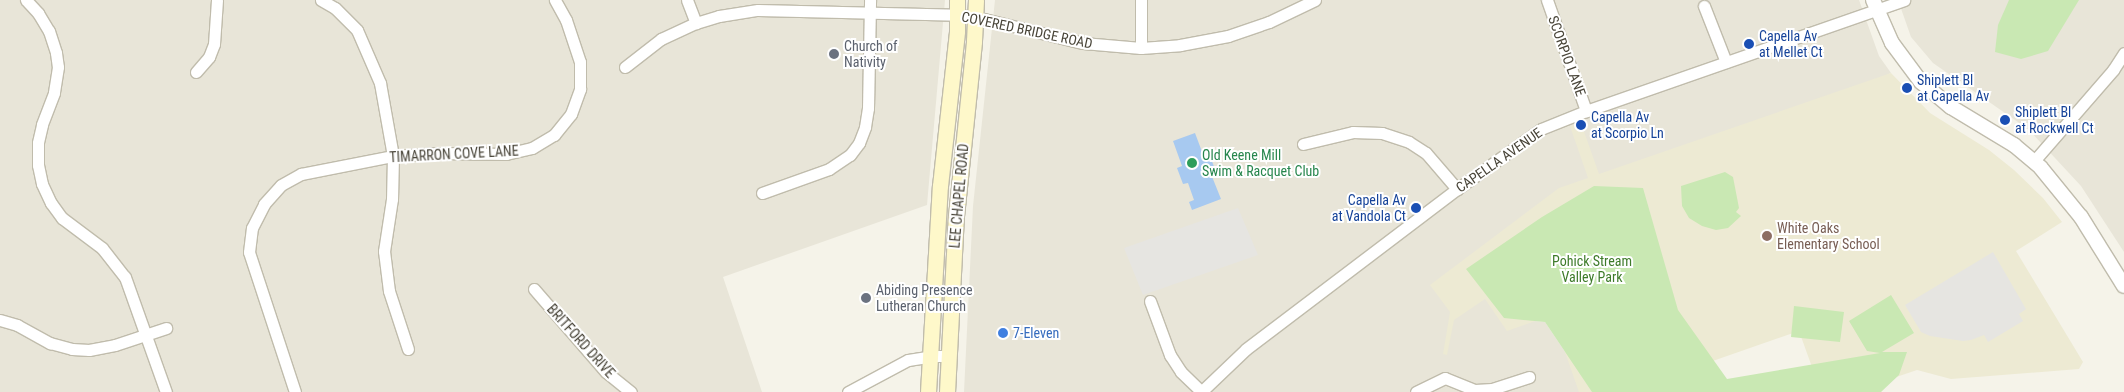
<!DOCTYPE html>
<style>
body{margin:0}
#map{position:relative;width:2124px;height:392px;overflow:hidden;background:#f5f3e9;font-family:"Roboto Condensed",sans-serif}
div>[style]{position:absolute}
[style*='--x']{left:calc(var(--x)*1px);top:calc(var(--y)*1px);width:calc(var(--w)*1px);rotate:calc(var(--a)*1deg)}
.residential>*{inset:0;background:#e8e5d8}
.education>*{inset:0;background:#edead3}
.green>*{inset:0;background:#c9e8b3}
.parking>*{inset:0;background:#e6e5e1}
.water>*{inset:0;background:#a7c9f0}
.roads{filter:drop-shadow(1px 0 #c0bcac) drop-shadow(-1px 0 #c0bcac) drop-shadow(0 1px #c0bcac) drop-shadow(0 -1px #c0bcac)}
.minor>*{height:11px;margin:-5.5px;padding:0 5.5px;transform-origin:5.5px;border-radius:5.5px;background:#fff}
.tertiary>*{height:14px;margin:-7px;padding:0 7px;transform-origin:7px;border-radius:7px;background:#fff}
.secondary>*{height:15px;margin:-7.5px;padding:0 7.5px;transform-origin:7.5px;border-radius:7.5px;background:#fef8ca}
.dots>*{width:14px;height:14px;translate:-50% -50%;box-sizing:border-box;border:2px solid #fff;border-radius:50%}
span{translate:-50% -50%;white-space:nowrap;text-align:center;line-height:1.15;-webkit-text-stroke:4px #fff;paint-order:stroke}
.street-label{font-size:14px;color:#484438}
.transit-label{font-size:14px;color:#164399}
.left{translate:0 -50%;text-align:left}
.right{translate:-100% -50%;text-align:right}
.worship-label{font-size:14px;color:#5b616d}
.leisure-label{font-size:14px;color:#27864d}
.education-label{font-size:14px;color:#785e54}
.park-label{font-size:14px;color:#3e7b2a}
.shop-label{font-size:14px;color:#366cbe}
</style>
<div id="map">
<div class="residential">
<i style="clip-path:polygon(0 0,945px 0,927px 205px,723px 277px,762px 392px,0 392px)"></i>
<i style="clip-path:polygon(995px 0,1859px 0,1879px 56px,1891px 73px,1643px 188px,1504px 318px,1545px 322px,1592px 392px,964px 392px,973px 206px)"></i>
<i style="clip-path:polygon(1898px 0,2124px 0,2124px 252px,2081px 186px,2028px 129px,1933px 63px,1911px 37px)"></i>
</div>
<div class="education">
<i style="clip-path:polygon(1891px 73px,1930px 113px,1989px 150px,2014px 170px,2043px 198px,2062px 222px,2016px 251px,2083px 362px,2079px 369px,1951px 379px,1917px 370px,1852px 392px,1821px 392px,1799px 331px,1624px 392px,1579px 392px,1552px 315px,1507px 331px,1485px 299px,1454px 320px,1447px 355px,1443px 354px,1450px 312px,1430px 285px,1559px 188px,1588px 178px,1570px 126px,1581px 123px,1599px 174px)"></i>
</div>
<div class="green">
<i style="clip-path:polygon(2009px 0,2079px 0,2048px 51px,2021px 59px,1995px 52px,1998px 25px)"></i>
<i style="clip-path:polygon(1725px 172px,1733px 177px,1739px 208px,1736px 212px,1741px 216px,1728px 228px,1716px 230px,1702px 226px,1689px 218px,1682px 206px,1681px 186px)"></i>
<i style="clip-path:polygon(1594px 186px,1643px 188px,1678px 310px,1727px 379px,1880px 353px,1867px 351px,1849px 321px,1891px 295px,1914px 333px,1882px 352px,1907px 352px,1899px 375px,1881px 392px,1592px 392px,1545px 322px,1504px 318px,1466px 269px,1542px 217px)"></i>
<i style="clip-path:polygon(1794px 306px,1844px 312px,1840px 342px,1791px 337px)"></i>
</div>
<div class="parking">
<i style="clip-path:polygon(1238px 208px,1258px 255px,1143px 295px,1124px 248px)"></i>
<i style="clip-path:polygon(1993px 252px,2026px 309px,2019px 314px,2023px 321px,1988px 342px,1984px 335px,1971px 340px,1963px 341px,1930px 336px,1921px 332px,1905px 305px)"></i>
</div>
<div class="water">
<i style="clip-path:polygon(1195px 133px,1204px 157px,1210px 156px,1216px 172px,1211px 174px,1221px 199px,1192px 210px,1189px 202px,1194px 200px,1188px 183px,1183px 184px,1177px 168px,1182px 166px,1173px 141px)"></i>
</div>
<div class="roads">
<div class="minor">
<i style="--x:26;--y:0;--w:18;--a:47"></i>
<i style="--x:38;--y:13;--w:21;--a:59"></i>
<i style="--x:49;--y:31;--w:23;--a:72"></i>
<i style="--x:56;--y:53;--w:14;--a:82"></i>
<i style="--x:58;--y:67;--w:26;--a:99"></i>
<i style="--x:54;--y:93;--w:34;--a:111"></i>
<i style="--x:42;--y:125;--w:18;--a:103"></i>
<i style="--x:38;--y:143;--w:22;--a:90"></i>
<i style="--x:38;--y:165;--w:19;--a:78"></i>
<i style="--x:42;--y:184;--w:21;--a:65"></i>
<i style="--x:51;--y:203;--w:19;--a:54"></i>
<i style="--x:62;--y:218;--w:50;--a:36.9"></i>
<i style="--x:102;--y:248;--w:37;--a:52"></i>
<i style="--x:125;--y:277;--w:122;--a:70.4"></i>
<i style="--x:321;--y:0;--w:16;--a:30"></i>
<i style="--x:335;--y:8;--w:31;--a:45"></i>
<i style="--x:357;--y:30;--w:58;--a:66.5"></i>
<i style="--x:380;--y:83;--w:74;--a:79.9"></i>
<i style="--x:393;--y:156;--w:43;--a:91.3"></i>
<i style="--x:392;--y:199;--w:53;--a:98.7"></i>
<i style="--x:384;--y:251;--w:40;--a:82.9"></i>
<i style="--x:389;--y:291;--w:61;--a:71.9"></i>
<i style="--x:687;--y:0;--w:25;--a:69"></i>
<i style="--x:1141;--y:0;--w:48;--a:90"></i>
<i style="--x:1547;--y:0;--w:118;--a:70.6"></i>
<i style="--x:1704;--y:6;--w:60;--a:68.6"></i>
<i style="--x:625;--y:67;--w:46;--a:-37.9"></i>
<i style="--x:661;--y:39;--w:38;--a:-25"></i>
<i style="--x:696;--y:23;--w:24;--a:-17"></i>
<i style="--x:719;--y:16;--w:39;--a:-9"></i>
<i style="--x:758;--y:10;--w:199;--a:1.4"></i>
<i style="--x:957;--y:15;--w:19;--a:6"></i>
<i style="--x:976;--y:17;--w:110;--a:13.7"></i>
<i style="--x:1083;--y:43;--w:58;--a:4.9"></i>
<i style="--x:1141;--y:48;--w:39;--a:-4"></i>
<i style="--x:1180;--y:45;--w:49;--a:-10.6"></i>
<i style="--x:1228;--y:36;--w:43;--a:-18.9"></i>
<i style="--x:1269;--y:22;--w:51;--a:-25.6"></i>
<i style="--x:196;--y:72;--w:20;--a:-49"></i>
<i style="--x:209;--y:57;--w:14;--a:-69"></i>
<i style="--x:214;--y:44;--w:44;--a:-86.1"></i>
<i style="--x:1303;--y:144;--w:51;--a:-13.5"></i>
<i style="--x:1353;--y:132;--w:29;--a:2"></i>
<i style="--x:1382;--y:133;--w:28;--a:18"></i>
<i style="--x:1409;--y:142;--w:20;--a:33"></i>
<i style="--x:1426;--y:153;--w:48;--a:49.3"></i>
<i style="--x:2034;--y:161;--w:121;--a:-49"></i>
<i style="--x:2113;--y:70;--w:20;--a:-57"></i>
<i style="--x:762;--y:193;--w:71;--a:-19.7"></i>
<i style="--x:829;--y:169;--w:25;--a:-34"></i>
<i style="--x:850;--y:155;--w:15;--a:-53"></i>
<i style="--x:859;--y:143;--w:17;--a:-69"></i>
<i style="--x:865;--y:127;--w:19;--a:-81"></i>
<i style="--x:868;--y:108;--w:108;--a:-88.9"></i>
<i style="--x:534;--y:289;--w:110;--a:49.1"></i>
<i style="--x:606;--y:372;--w:32;--a:39"></i>
<i style="--x:1150;--y:301;--w:58;--a:69.7"></i>
<i style="--x:1170;--y:355;--w:20;--a:57"></i>
<i style="--x:1181;--y:372;--w:29;--a:44"></i>
<i style="--x:0;--y:320;--w:18;--a:16"></i>
<i style="--x:17;--y:325;--w:38;--a:29"></i>
<i style="--x:50;--y:343;--w:23;--a:15"></i>
<i style="--x:72;--y:349;--w:17;--a:3"></i>
<i style="--x:89;--y:350;--w:26;--a:-11"></i>
<i style="--x:115;--y:345;--w:54;--a:-18.4"></i>
<i style="--x:295;--y:392;--w:147;--a:-108.2"></i>
<i style="--x:249;--y:252;--w:24;--a:-83"></i>
<i style="--x:252;--y:228;--w:27;--a:-63"></i>
<i style="--x:264;--y:204;--w:25;--a:-48"></i>
<i style="--x:281;--y:185;--w:23;--a:-29"></i>
<i style="--x:301;--y:174;--w:94;--a:-11.1"></i>
<i style="--x:393;--y:156;--w:45;--a:-3.8"></i>
<i style="--x:438;--y:153;--w:68;--a:0.8"></i>
<i style="--x:506;--y:154;--w:27;--a:-13"></i>
<i style="--x:532;--y:148;--w:26;--a:-31"></i>
<i style="--x:554;--y:135;--w:27;--a:-51"></i>
<i style="--x:571;--y:114;--w:27;--a:-70"></i>
<i style="--x:580;--y:89;--w:27;--a:-90"></i>
<i style="--x:580;--y:62;--w:44;--a:-108.4"></i>
<i style="--x:566;--y:20;--w:23;--a:-119"></i>
<i style="--x:848;--y:392;--w:68;--a:-28.1"></i>
<i style="--x:908;--y:360;--w:24;--a:-9"></i>
<i style="--x:932;--y:356;--w:18;--a:0"></i>
<i style="--x:1201;--y:392;--w:62;--a:-43.7"></i>
<i style="--x:1246;--y:349;--w:265;--a:-37.2"></i>
<i style="--x:1457;--y:189;--w:103;--a:-35.5"></i>
<i style="--x:1541;--y:129;--w:48;--a:-21.8"></i>
<i style="--x:1586;--y:111;--w:337;--a:-19.2"></i>
<i style="--x:1416;--y:392;--w:32;--a:-26"></i>
<i style="--x:1445;--y:378;--w:32;--a:22"></i>
<i style="--x:1475;--y:390;--w:17;--a:-3"></i>
<i style="--x:1492;--y:389;--w:39;--a:-18"></i>
</div>
<div class="tertiary">
<i style="--x:1873;--y:0;--w:47;--a:66.2"></i>
<i style="--x:1892;--y:43;--w:49;--a:53.4"></i>
<i style="--x:1921;--y:82;--w:39;--a:40"></i>
<i style="--x:1951;--y:107;--w:74;--a:31.1"></i>
<i style="--x:2014;--y:145;--w:35;--a:40"></i>
<i style="--x:2041;--y:168;--w:63;--a:50.8"></i>
<i style="--x:2081;--y:217;--w:81;--a:58.1"></i>
</div>
<div class="secondary">
<i style="--x:928;--y:392;--w:206;--a:-86.7"></i>
<i style="--x:940;--y:186;--w:156;--a:-83.7"></i>
<i style="--x:957;--y:31;--w:31;--a:-90"></i>
<i style="--x:947;--y:392;--w:176;--a:-87.1"></i>
<i style="--x:956;--y:216;--w:176;--a:-84.1"></i>
<i style="--x:974;--y:41;--w:41;--a:-87.2"></i>
</div>
</div>
<div class="dots">
<i style="left:1749px;top:44px;background:#1a4fb4"></i>
<i style="left:834px;top:54px;background:#6b7280"></i>
<i style="left:1907px;top:88px;background:#1a4fb4"></i>
<i style="left:2005px;top:120px;background:#1a4fb4"></i>
<i style="left:1581px;top:125px;background:#1a4fb4"></i>
<i style="left:1192px;top:163px;background:#2e9e5b"></i>
<i style="left:1416px;top:208px;background:#1a4fb4"></i>
<i style="left:1767px;top:236px;background:#8d6e63"></i>
<i style="left:866px;top:298px;background:#6b7280"></i>
<i style="left:1003px;top:333px;background:#3f7fe0"></i>
</div>
<div class="street-label">
<span style="left:1027px;top:30px;rotate:12deg">COVERED BRIDGE ROAD</span>
<span style="left:1567px;top:56px;rotate:70deg">SCORPIO LANE</span>
<span style="left:454px;top:154px;rotate:-3deg">TIMARRON COVE LANE</span>
<span style="left:1499px;top:160px;rotate:-35deg">CAPELLA AVENUE</span>
<span style="left:959px;top:196px;rotate:-85deg">LEE CHAPEL ROAD</span>
<span style="left:581px;top:341px;rotate:48deg">BRITFORD DRIVE</span>
</div>
<div class="transit-label">
<span class="left" style="left:1759px;top:44px">Capella Av<br>at Mellet Ct</span>
<span class="left" style="left:1917px;top:88px">Shiplett Bl<br>at Capella Av</span>
<span class="left" style="left:2015px;top:120px">Shiplett Bl<br>at Rockwell Ct</span>
<span class="left" style="left:1591px;top:125px">Capella Av<br>at Scorpio Ln</span>
<span class="right" style="left:1406px;top:208px">Capella Av<br>at Vandola Ct</span>
</div>
<div class="worship-label">
<span class="left" style="left:844px;top:54px">Church of<br>Nativity</span>
<span class="left" style="left:876px;top:298px">Abiding Presence<br>Lutheran Church</span>
</div>
<div class="leisure-label">
<span class="left" style="left:1202px;top:163px">Old Keene Mill<br>Swim &amp; Racquet Club</span>
</div>
<div class="education-label">
<span class="left" style="left:1777px;top:236px">White Oaks<br>Elementary School</span>
</div>
<div class="park-label">
<span style="left:1592px;top:269px">Pohick Stream<br>Valley Park</span>
</div>
<div class="shop-label">
<span class="left" style="left:1013px;top:333px">7-Eleven</span>
</div>
</div>
